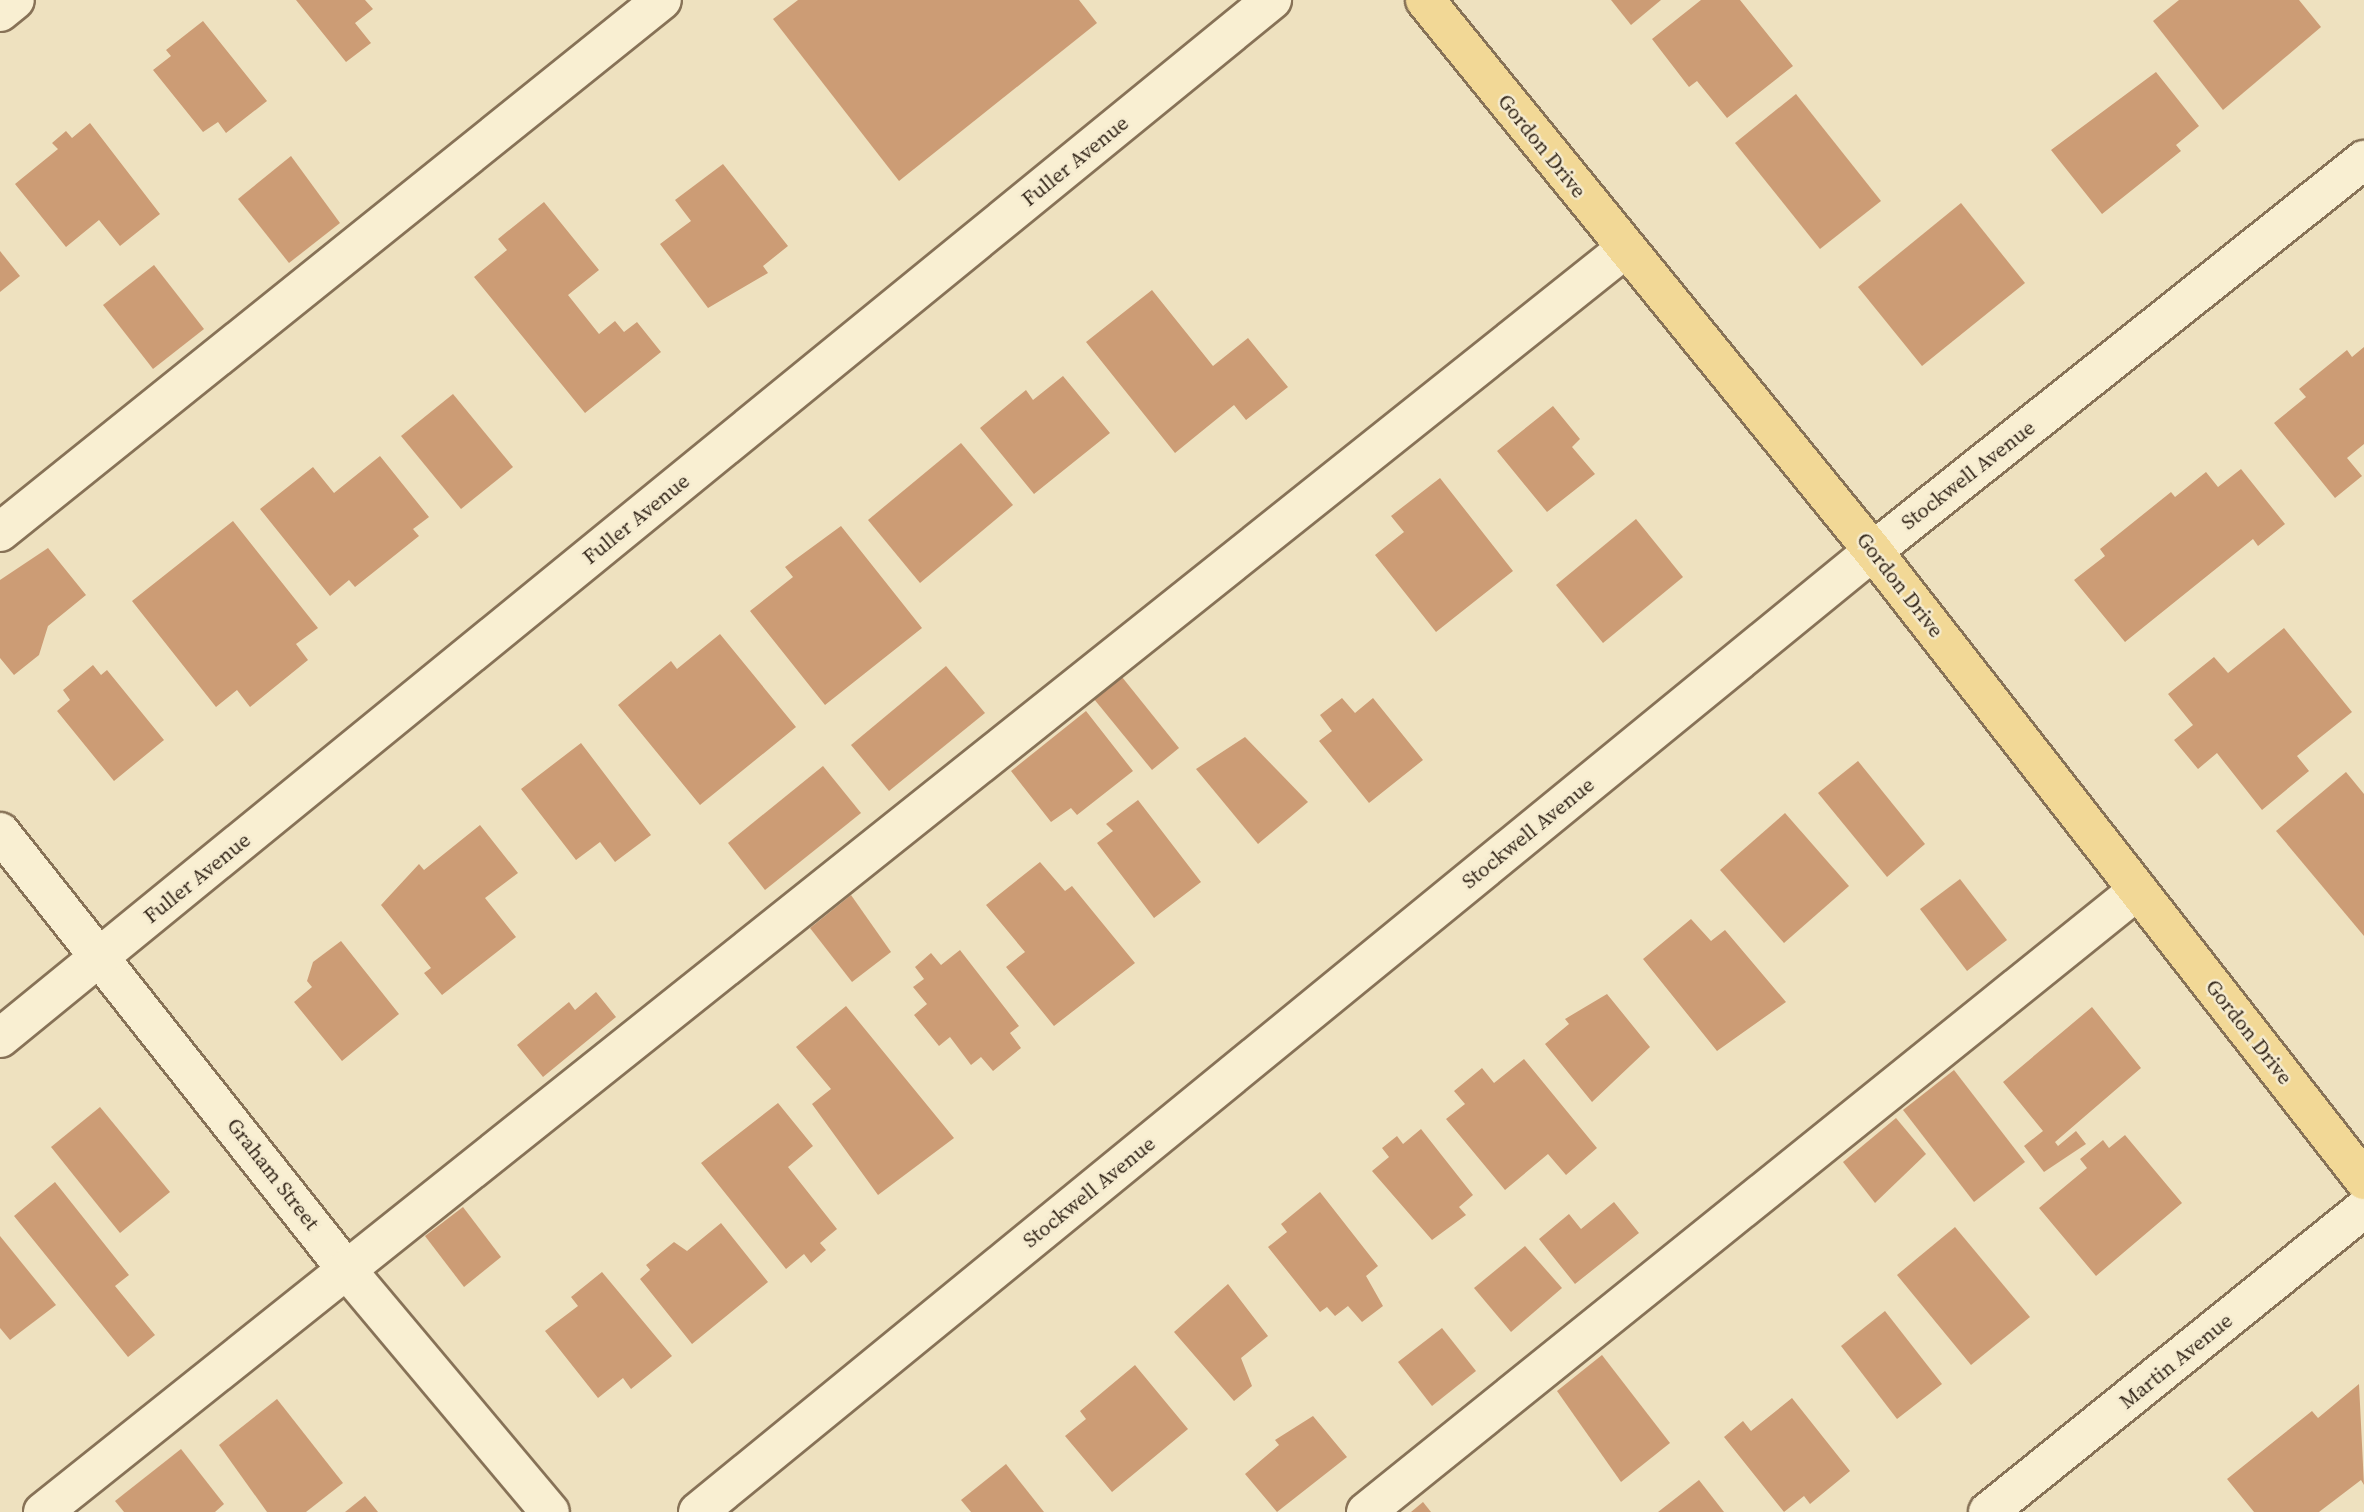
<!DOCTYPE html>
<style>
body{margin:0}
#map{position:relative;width:2364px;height:1512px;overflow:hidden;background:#eee1bf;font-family:"Source Serif 4",serif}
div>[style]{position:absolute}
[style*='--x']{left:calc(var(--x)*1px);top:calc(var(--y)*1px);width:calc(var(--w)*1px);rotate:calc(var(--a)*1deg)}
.building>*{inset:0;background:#cc9c75}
.roads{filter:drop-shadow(2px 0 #877257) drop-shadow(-2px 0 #877257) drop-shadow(0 2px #877257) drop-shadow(0 -2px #877257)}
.minor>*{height:38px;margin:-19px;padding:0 19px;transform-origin:19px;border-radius:19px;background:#f9efd2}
.major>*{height:38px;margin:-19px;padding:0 19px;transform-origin:19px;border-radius:19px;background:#f2d896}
span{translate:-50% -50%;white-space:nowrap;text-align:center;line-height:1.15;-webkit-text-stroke:5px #f5ebcf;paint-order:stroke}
.street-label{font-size:21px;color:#36291c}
</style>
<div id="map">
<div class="building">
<i style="clip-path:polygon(296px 0,365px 0,373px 9px,355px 23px,371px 43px,346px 62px)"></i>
<i style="clip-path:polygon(798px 0,1079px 0,1097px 23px,899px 181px,773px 19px)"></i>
<i style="clip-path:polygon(1611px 0,1661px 0,1631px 25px)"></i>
<i style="clip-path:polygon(1701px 0,1740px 0,1793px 66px,1727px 118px,1697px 81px,1689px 87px,1652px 39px)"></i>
<i style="clip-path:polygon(2179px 0,2299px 0,2321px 27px,2223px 110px,2153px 21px)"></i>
<i style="clip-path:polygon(203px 21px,267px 101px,226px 133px,218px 122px,203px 132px,153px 70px,171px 56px,166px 50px)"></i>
<i style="clip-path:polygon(2156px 72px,2199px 126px,2176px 145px,2181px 151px,2102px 214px,2051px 150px)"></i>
<i style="clip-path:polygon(1796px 94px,1881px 201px,1820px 249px,1735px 143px)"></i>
<i style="clip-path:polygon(90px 123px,160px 214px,120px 246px,99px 220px,66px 247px,15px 184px,58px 149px,52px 143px,66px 131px,72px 138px)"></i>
<i style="clip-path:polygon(291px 156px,340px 223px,289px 263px,238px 199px)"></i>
<i style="clip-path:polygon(723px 164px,788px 246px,763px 266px,768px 273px,708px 308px,660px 244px,691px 221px,675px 200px)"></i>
<i style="clip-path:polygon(544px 202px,599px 270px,568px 295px,599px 334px,615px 321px,624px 332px,637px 322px,661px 352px,585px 413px,474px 277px,507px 250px,498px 239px)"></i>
<i style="clip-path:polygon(1961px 203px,2025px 283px,1922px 366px,1858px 287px)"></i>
<i style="clip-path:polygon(0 251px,20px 276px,0 292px)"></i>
<i style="clip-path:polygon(154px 265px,204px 329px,153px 369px,103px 305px)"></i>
<i style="clip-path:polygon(1152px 290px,1213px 366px,1248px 338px,1288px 387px,1246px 420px,1234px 405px,1175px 453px,1086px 342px)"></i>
<i style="clip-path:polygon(2364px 347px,2364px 444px,2347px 458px,2362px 476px,2335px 498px,2274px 423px,2306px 397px,2299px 389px,2347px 350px,2352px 357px)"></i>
<i style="clip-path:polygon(1063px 376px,1110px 433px,1034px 494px,980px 428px,1026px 390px,1033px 400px)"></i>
<i style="clip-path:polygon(453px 394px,513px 467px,461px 509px,401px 436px)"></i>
<i style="clip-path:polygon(1553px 406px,1580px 439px,1572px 447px,1595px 474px,1547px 512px,1497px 451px)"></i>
<i style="clip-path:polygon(961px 443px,1013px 505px,920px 583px,868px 520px)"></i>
<i style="clip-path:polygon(380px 456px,429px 517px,413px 529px,419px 536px,355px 587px,349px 580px,330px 596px,260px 509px,313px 467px,334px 493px)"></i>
<i style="clip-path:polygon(2241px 469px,2285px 524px,2258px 546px,2253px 539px,2125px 642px,2074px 580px,2105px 556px,2100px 549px,2171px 492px,2175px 497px,2206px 472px,2218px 487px)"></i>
<i style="clip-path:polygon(1440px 478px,1513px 571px,1436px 632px,1375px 555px,1404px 532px,1391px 516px)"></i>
<i style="clip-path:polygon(1636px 519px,1683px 577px,1603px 643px,1556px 585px)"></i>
<i style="clip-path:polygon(233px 521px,318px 628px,296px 644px,308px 660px,250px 707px,237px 690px,216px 707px,132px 601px)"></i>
<i style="clip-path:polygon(841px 526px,922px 628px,825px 705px,750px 611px,793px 577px,785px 567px)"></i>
<i style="clip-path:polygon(48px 548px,86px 595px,48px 626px,39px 655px,14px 675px,0 658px,0 580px)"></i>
<i style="clip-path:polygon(2284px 628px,2352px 712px,2297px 756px,2309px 771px,2262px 810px,2217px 753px,2198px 769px,2174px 740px,2193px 725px,2168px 694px,2214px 657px,2228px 673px)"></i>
<i style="clip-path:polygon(720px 634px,796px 727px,700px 805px,618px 705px,671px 661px,677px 669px)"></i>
<i style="clip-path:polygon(93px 665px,101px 675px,107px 670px,164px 740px,114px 781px,57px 711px,70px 700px,63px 690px)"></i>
<i style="clip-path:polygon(946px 666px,985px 713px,889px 791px,851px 745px)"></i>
<i style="clip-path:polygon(1122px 677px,1179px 748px,1152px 770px,1094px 699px)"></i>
<i style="clip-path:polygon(1342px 698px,1355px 713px,1373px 698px,1423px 760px,1369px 803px,1319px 741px,1332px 731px,1320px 715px)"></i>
<i style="clip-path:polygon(1086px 711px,1133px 771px,1077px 815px,1071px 808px,1051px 822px,1011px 771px)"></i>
<i style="clip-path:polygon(1245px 737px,1308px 802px,1258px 844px,1196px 769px)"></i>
<i style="clip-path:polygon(581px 743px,651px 835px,615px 862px,600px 842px,576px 860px,521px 789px)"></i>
<i style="clip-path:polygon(1858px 761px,1925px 844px,1887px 877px,1818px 793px)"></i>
<i style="clip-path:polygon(823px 766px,861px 813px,765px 890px,728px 843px)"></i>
<i style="clip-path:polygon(2346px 772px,2364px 794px,2364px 936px,2276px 831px)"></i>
<i style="clip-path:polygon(1138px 800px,1201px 882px,1154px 918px,1097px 843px,1113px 831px,1106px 824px)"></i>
<i style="clip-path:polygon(1785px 813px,1849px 886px,1784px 943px,1720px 870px)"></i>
<i style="clip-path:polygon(480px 825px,518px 873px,485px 898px,516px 937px,442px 995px,424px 973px,431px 968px,381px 905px,419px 864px,424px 870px)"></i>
<i style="clip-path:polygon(1040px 862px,1065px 891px,1072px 886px,1135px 963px,1054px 1026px,1006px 967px,1025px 952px,986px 905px)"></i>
<i style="clip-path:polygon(1960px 879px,2007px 940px,1967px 971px,1920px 909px)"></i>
<i style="clip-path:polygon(851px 895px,891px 952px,852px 982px,810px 928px)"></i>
<i style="clip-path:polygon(1691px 919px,1711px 941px,1725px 930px,1786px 1002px,1717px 1051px,1643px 959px)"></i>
<i style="clip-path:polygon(341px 941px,399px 1014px,342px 1061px,294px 1002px,312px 987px,307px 981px,313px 962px)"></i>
<i style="clip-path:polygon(960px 950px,1019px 1026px,1010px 1033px,1021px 1048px,993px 1071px,981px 1057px,971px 1065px,950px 1037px,939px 1046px,914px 1015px,927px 1004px,913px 987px,924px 979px,915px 967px,931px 953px,941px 965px)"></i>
<i style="clip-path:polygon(596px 992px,616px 1017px,543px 1077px,517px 1045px,569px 1002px,575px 1010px)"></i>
<i style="clip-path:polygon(1607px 994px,1650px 1047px,1592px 1102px,1545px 1044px,1569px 1024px,1565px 1019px)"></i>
<i style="clip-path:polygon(846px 1006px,954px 1138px,878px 1195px,812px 1104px,831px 1089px,796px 1047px)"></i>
<i style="clip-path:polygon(2092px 1007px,2141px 1068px,2055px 1142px,2058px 1146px,2076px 1131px,2086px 1144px,2044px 1172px,2024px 1146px,2043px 1131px,2003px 1082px)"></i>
<i style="clip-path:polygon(1524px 1059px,1597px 1148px,1566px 1175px,1548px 1154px,1505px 1190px,1446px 1119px,1465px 1104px,1454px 1091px,1482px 1068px,1494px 1083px)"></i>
<i style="clip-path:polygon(1954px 1070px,2025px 1162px,1974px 1202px,1903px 1110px)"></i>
<i style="clip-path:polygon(778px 1103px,813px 1146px,788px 1167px,837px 1229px,820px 1243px,826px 1250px,811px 1263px,804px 1254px,786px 1269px,701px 1163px)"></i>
<i style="clip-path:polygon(100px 1107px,170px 1192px,120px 1233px,51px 1147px)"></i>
<i style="clip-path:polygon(1896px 1118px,1926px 1154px,1875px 1203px,1843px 1162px)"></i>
<i style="clip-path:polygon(1421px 1129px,1473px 1195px,1459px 1207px,1466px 1215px,1432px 1240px,1372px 1171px,1389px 1157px,1382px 1148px,1397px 1136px,1403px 1144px)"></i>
<i style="clip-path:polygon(2125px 1135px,2182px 1203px,2096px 1276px,2039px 1208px,2087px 1168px,2080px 1159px,2103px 1140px,2109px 1148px)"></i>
<i style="clip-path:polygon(55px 1182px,129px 1275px,115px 1286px,155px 1335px,128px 1357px,14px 1216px)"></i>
<i style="clip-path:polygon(1320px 1192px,1378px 1266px,1366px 1276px,1383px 1306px,1362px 1322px,1348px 1306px,1335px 1316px,1327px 1307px,1320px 1312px,1268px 1247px,1287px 1232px,1281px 1224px)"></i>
<i style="clip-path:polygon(1614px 1202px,1639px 1233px,1575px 1284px,1539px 1239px,1569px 1214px,1581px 1229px)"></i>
<i style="clip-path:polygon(463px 1207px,501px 1257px,464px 1287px,425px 1236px)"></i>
<i style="clip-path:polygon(721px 1223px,768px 1282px,692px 1344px,640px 1279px,650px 1270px,646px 1265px,674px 1242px,687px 1251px)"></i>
<i style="clip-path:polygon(1955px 1227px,2030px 1317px,1971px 1365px,1897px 1275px)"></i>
<i style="clip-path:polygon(0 1236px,56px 1305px,10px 1340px,0 1328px)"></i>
<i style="clip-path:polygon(1525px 1246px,1562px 1288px,1511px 1332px,1474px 1288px)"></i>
<i style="clip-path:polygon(602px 1272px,672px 1356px,631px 1389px,623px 1378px,598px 1398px,545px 1331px,578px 1306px,571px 1297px)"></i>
<i style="clip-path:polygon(1228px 1284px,1268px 1336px,1241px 1358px,1252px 1386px,1234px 1401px,1174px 1332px)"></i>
<i style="clip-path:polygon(1885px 1311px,1942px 1384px,1897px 1419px,1841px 1346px)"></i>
<i style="clip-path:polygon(1442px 1328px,1476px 1371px,1432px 1406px,1398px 1362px)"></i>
<i style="clip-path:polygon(1602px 1355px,1670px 1443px,1621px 1482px,1557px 1391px)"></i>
<i style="clip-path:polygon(1135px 1365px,1188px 1429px,1112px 1492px,1065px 1436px,1086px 1419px,1080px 1411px)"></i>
<i style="clip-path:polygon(2359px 1384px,2364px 1485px,2361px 1480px,2319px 1512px,2254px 1512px,2227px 1479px,2312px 1411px,2318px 1418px)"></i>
<i style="clip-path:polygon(1792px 1398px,1850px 1471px,1810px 1504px,1804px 1496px,1784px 1512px,1724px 1437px,1743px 1421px,1751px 1431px)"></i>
<i style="clip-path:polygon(277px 1399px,343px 1483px,306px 1512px,267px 1512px,219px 1445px)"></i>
<i style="clip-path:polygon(1313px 1416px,1347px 1457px,1277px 1512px,1245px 1474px,1279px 1445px,1275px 1440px)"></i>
<i style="clip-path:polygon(181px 1449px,224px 1504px,215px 1512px,124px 1512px,115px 1501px)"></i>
<i style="clip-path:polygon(1006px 1464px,1044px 1512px,971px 1512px,961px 1500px)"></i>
<i style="clip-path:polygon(1699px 1480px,1724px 1512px,1658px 1512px)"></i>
<i style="clip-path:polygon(365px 1496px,378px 1512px,345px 1512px)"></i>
<i style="clip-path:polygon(1423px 1502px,1431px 1512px,1411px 1512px)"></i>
</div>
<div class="roads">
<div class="minor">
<i style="--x:0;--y:12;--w:19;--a:-39"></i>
<i style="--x:0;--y:532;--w:849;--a:-38.79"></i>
<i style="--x:0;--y:832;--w:557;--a:51.63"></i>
<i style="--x:346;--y:1269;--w:317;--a:50"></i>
<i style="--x:0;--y:1038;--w:1642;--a:-39.22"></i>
<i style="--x:43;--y:1512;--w:2024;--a:-38.6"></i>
<i style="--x:698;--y:1512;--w:1518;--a:-39.28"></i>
<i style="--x:1873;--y:551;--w:628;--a:-38.53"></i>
<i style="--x:1366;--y:1512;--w:991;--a:-38.86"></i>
<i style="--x:1988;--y:1512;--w:483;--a:-38.9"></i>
</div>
<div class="major">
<i style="--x:1425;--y:0;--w:710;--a:50.89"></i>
<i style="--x:1873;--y:551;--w:798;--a:52.02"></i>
</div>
</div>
<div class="street-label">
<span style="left:1542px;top:146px;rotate:51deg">Gordon Drive</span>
<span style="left:1075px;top:161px;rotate:-39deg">Fuller Avenue</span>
<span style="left:1968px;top:475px;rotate:-38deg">Stockwell Avenue</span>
<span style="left:636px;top:519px;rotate:-39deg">Fuller Avenue</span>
<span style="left:1900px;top:585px;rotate:52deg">Gordon Drive</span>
<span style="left:1528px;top:833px;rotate:-39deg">Stockwell Avenue</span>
<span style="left:197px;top:878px;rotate:-39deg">Fuller Avenue</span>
<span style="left:2249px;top:1032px;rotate:52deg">Gordon Drive</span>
<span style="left:273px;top:1174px;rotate:52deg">Graham Street</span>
<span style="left:1089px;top:1192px;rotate:-39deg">Stockwell Avenue</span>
<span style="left:2176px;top:1361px;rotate:-39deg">Martin Avenue</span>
</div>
</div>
